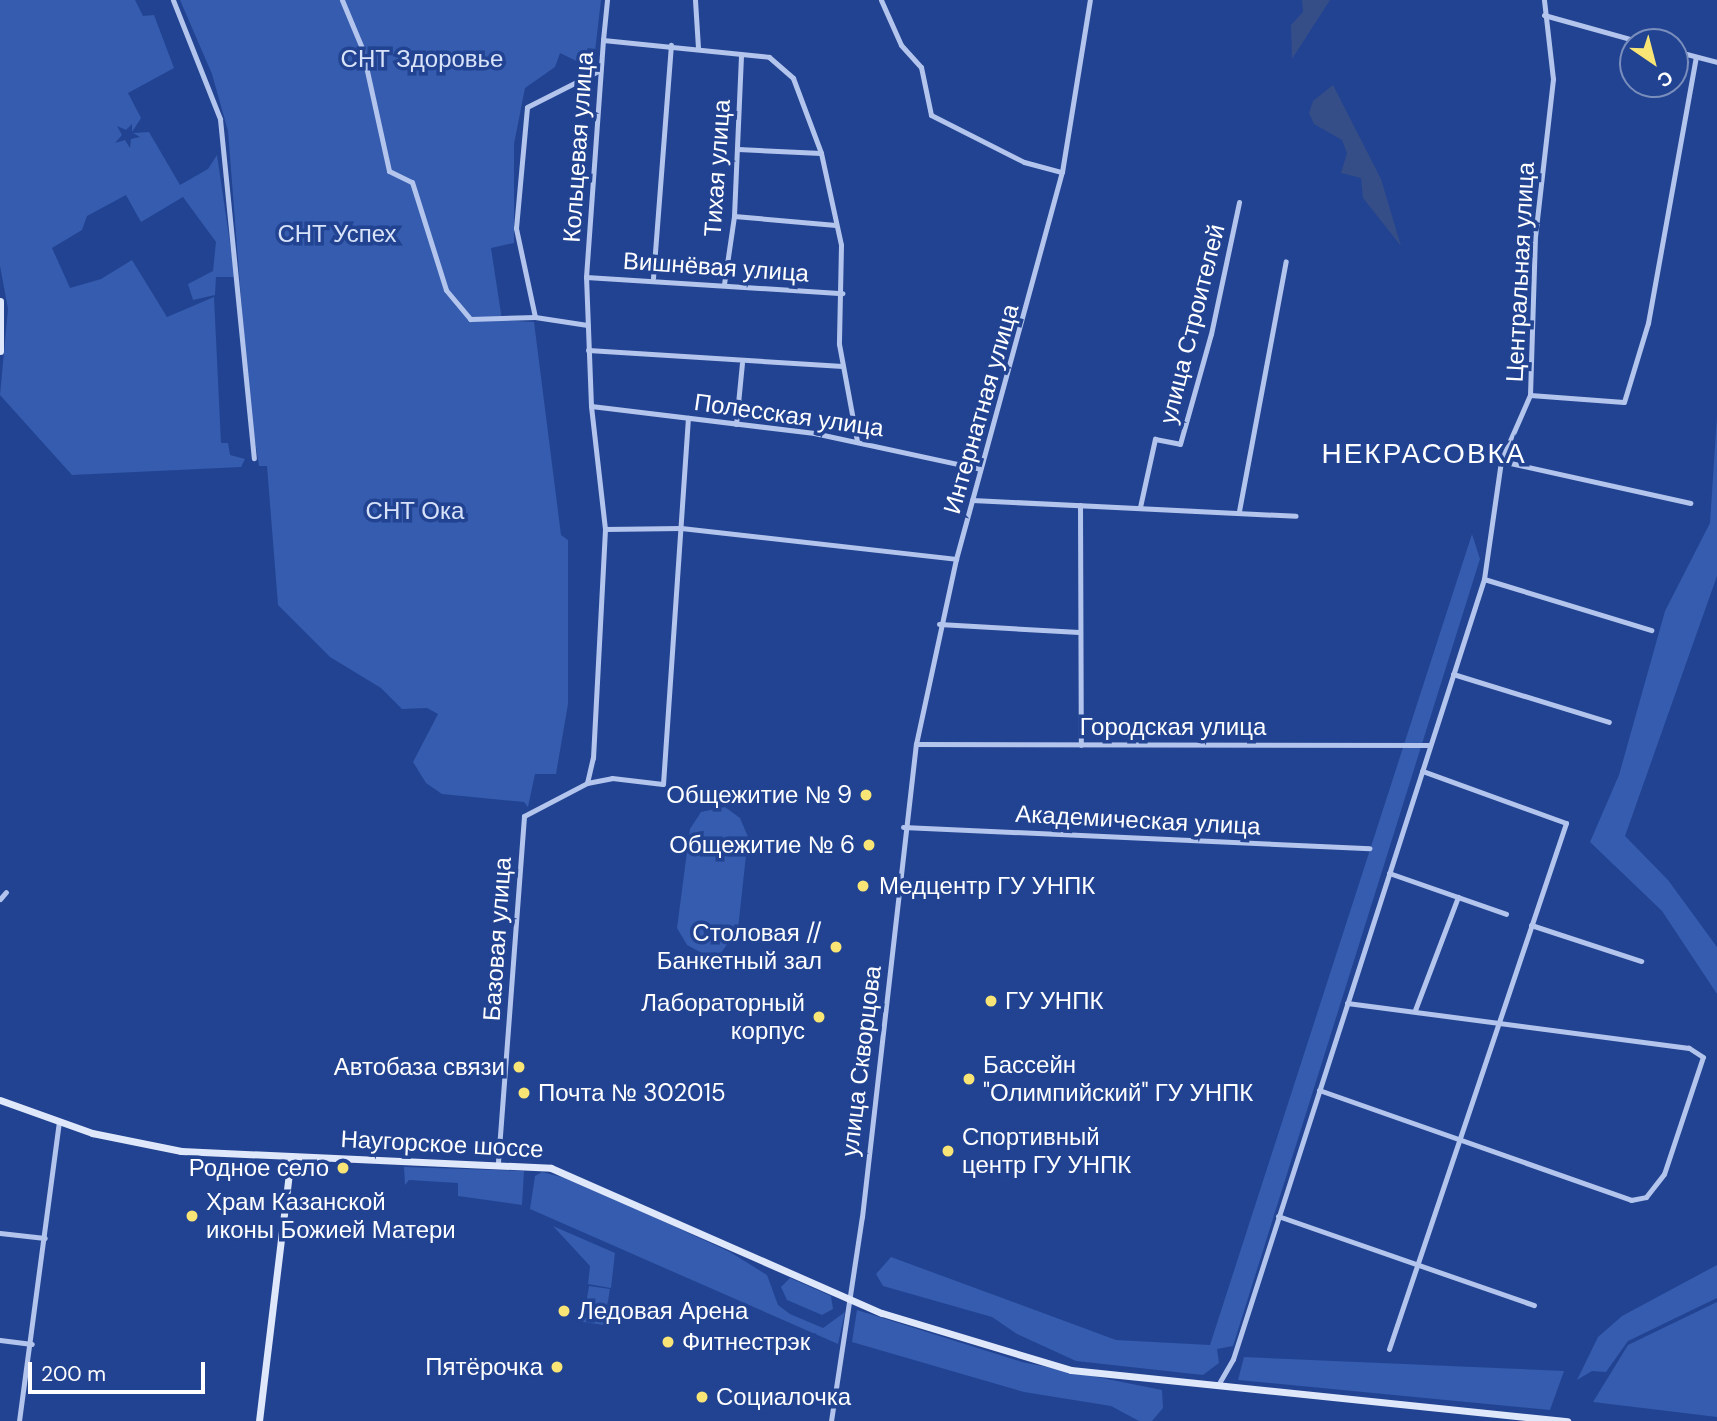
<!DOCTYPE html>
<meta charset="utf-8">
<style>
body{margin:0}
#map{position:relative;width:1717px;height:1421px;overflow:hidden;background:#224391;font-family:"DM Sans",sans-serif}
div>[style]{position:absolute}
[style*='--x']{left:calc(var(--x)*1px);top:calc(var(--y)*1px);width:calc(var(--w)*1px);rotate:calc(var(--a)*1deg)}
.green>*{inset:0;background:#355cae}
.water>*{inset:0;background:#354e88}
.minor>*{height:5px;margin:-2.5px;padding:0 2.5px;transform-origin:2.5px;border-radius:2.5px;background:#b3c5ed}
.secondary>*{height:7px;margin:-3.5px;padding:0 3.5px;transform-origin:3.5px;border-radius:3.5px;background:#dfe7fa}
.dots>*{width:19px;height:19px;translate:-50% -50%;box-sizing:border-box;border:4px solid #224391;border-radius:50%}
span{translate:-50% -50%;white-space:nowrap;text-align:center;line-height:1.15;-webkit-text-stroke:7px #224391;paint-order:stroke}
.park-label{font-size:24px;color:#d8e3f9}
.street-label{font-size:24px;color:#fff}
.poi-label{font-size:24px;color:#fff}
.right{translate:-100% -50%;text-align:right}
.left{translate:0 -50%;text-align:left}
.quarter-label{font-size:28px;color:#fff;letter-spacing:2px}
.north{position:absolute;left:1619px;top:28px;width:70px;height:70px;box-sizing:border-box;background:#224391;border:2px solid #7a8ebd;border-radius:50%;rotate:145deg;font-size:19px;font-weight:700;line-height:28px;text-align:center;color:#fff}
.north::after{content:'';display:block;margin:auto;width:24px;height:32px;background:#f9e575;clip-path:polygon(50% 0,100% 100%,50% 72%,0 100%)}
.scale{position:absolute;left:28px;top:1362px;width:177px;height:32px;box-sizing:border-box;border:4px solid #fff;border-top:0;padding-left:9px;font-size:21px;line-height:24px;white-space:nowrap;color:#fff;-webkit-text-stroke:5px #224391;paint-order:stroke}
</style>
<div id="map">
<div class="green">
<i style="clip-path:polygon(0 0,135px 0,143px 16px,154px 15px,174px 68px,128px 93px,141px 118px,132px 132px,132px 124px,126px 130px,117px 126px,122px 135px,115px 143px,125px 140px,130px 148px,131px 139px,140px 137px,133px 133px,149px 132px,180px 185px,208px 169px,217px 155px,235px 277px,216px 277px,215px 295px,193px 300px,188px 284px,213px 271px,216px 242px,183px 197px,141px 222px,126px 195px,87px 216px,82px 230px,52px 248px,70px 288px,101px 279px,132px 260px,167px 317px,214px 297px,221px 443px,228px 443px,230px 455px,245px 459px,241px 467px,72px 475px,0 395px,8px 309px,0 266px)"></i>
<i style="clip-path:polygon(180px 0,601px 0,593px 69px,560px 53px,555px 67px,525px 88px,514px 144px,514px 243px,491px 248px,502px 320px,534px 322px,561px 535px,568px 540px,568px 704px,556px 774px,535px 774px,528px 807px,524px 802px,442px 794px,426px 783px,413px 762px,438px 714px,427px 708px,402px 709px,381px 688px,330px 657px,278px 605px,267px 466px,259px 466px,249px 401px,228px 131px,212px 74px)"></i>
<i style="clip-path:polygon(1717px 416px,1717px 576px,1625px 836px,1668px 880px,1717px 947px,1717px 994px,1662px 911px,1590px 842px,1619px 775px,1665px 611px,1710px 523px)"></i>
<i style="clip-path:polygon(1472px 534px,1480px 559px,1233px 1346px,1217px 1349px,1219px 1363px,1203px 1375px,1076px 1361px,1017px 1334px,992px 1317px,883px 1286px,876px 1274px,891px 1257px,1116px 1340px,1210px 1345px)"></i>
<i style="clip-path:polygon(725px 807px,740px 818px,748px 837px,738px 929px,721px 953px,702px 953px,687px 945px,677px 928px,690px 829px,701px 812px)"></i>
<i style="clip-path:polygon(404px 1167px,524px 1171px,522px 1205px,458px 1196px,458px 1183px,409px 1180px,405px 1185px)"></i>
<i style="clip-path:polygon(542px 1172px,573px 1180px,730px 1252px,767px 1275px,778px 1305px,790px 1314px,823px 1328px,845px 1312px,838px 1344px,530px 1209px,535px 1176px)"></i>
<i style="clip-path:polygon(553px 1226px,615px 1253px,611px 1288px,588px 1284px,590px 1266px)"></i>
<i style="clip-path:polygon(1717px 1265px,1717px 1298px,1628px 1341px,1606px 1372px,1592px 1371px,1577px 1380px,1598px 1337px,1622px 1316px)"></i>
<i style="clip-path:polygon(790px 1278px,831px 1296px,833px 1309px,822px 1315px,787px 1300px,781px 1287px)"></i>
<i style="clip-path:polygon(589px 1286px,610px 1289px,604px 1325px,583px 1322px)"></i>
<i style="clip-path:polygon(1717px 1302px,1717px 1417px,1593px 1402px,1628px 1345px)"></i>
<i style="clip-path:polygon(857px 1310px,1022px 1362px,1162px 1390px,1163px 1408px,1152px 1421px,1139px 1421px,1111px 1406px,1024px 1392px,852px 1342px)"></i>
<i style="clip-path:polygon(1244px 1357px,1564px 1371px,1550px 1410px,1238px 1380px)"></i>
</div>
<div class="water">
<i style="clip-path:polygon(1302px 0,1330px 0,1292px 59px,1291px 25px,1303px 12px)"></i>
<i style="clip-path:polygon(1333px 85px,1381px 179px,1401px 246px,1363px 198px,1361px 178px,1341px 173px,1347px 153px,1342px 140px,1314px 124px,1309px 113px,1313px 101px)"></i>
</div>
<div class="minor">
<i style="--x:173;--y:0;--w:128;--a:68.4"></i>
<i style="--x:220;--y:119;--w:341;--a:84.3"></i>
<i style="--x:342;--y:0;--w:52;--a:67.4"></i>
<i style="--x:362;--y:48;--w:126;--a:77.6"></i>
<i style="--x:389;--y:171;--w:25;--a:26"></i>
<i style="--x:412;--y:182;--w:113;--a:72.5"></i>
<i style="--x:446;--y:290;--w:38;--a:50"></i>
<i style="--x:470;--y:319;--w:65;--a:-1.8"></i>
<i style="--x:535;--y:317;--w:53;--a:8.7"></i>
<i style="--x:695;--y:0;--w:48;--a:86.4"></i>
<i style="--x:881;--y:0;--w:49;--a:66"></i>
<i style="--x:901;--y:45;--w:30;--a:48"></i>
<i style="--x:921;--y:67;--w:49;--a:78.2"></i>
<i style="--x:931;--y:115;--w:104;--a:26.8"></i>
<i style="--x:1024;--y:162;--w:39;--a:15"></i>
<i style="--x:1544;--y:15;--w:101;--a:15.6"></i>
<i style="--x:603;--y:40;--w:40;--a:-84.3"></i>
<i style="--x:1675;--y:51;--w:43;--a:14.7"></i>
<i style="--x:738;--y:149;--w:83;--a:2.8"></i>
<i style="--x:734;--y:216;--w:102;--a:5"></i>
<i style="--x:586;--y:277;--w:257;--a:3.6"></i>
<i style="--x:653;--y:278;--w:234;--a:-85.6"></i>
<i style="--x:724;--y:284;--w:69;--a:-81.6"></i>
<i style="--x:734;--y:216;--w:162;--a:-87.5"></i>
<i style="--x:535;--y:317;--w:91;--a:-102.1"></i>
<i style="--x:516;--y:228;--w:121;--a:-84.8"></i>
<i style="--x:527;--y:107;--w:82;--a:-26.9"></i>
<i style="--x:588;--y:350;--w:255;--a:3.6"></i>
<i style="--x:1530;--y:395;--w:94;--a:4.3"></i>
<i style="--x:1624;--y:402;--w:83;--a:-73.1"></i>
<i style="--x:1648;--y:323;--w:270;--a:-79.8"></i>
<i style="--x:591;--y:406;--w:225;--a:6.9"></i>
<i style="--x:814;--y:433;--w:170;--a:12.2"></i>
<i style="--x:736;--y:424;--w:61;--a:-84.4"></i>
<i style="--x:1501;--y:461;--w:194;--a:12.5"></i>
<i style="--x:972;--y:500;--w:324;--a:2.8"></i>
<i style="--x:1080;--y:505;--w:240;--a:89.8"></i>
<i style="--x:1140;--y:507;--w:70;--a:-77.6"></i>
<i style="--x:1155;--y:439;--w:25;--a:11"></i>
<i style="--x:1180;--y:444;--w:114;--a:-74.3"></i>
<i style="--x:1211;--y:334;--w:135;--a:-78"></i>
<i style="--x:1239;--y:511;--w:254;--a:-79.4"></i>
<i style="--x:605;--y:529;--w:76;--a:-0.8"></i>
<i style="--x:681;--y:528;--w:277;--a:6.4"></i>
<i style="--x:1484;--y:579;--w:175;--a:17"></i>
<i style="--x:939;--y:624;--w:140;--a:3.3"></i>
<i style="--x:1453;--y:674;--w:163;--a:17.1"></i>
<i style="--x:916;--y:744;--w:514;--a:0.11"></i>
<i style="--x:587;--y:783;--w:25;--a:-11"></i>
<i style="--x:612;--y:778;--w:51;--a:6.7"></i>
<i style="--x:663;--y:784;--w:367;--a:-86.1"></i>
<i style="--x:903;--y:827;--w:467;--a:2.6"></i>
<i style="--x:1389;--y:873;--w:124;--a:19.3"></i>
<i style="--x:0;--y:899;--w:9;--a:-49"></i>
<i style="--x:1531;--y:925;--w:116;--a:18.1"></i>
<i style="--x:1415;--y:1010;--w:121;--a:-69.2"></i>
<i style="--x:1319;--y:1090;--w:331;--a:19.4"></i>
<i style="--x:1631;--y:1200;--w:15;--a:-11"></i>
<i style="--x:1646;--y:1197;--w:29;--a:-52"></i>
<i style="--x:1664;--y:1174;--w:123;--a:-71.6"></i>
<i style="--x:1703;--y:1057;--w:17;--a:-147"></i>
<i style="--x:1689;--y:1048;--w:345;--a:-172.5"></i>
<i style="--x:498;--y:1162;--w:347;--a:-85.7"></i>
<i style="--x:524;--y:816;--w:71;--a:-27.6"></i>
<i style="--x:587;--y:783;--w:26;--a:-77"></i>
<i style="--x:593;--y:758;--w:229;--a:-87"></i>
<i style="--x:605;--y:529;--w:124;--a:-96.5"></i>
<i style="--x:591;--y:406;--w:129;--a:-92.2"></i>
<i style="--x:586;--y:277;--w:238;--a:-85.9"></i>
<i style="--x:603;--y:40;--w:167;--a:5.8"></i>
<i style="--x:769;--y:57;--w:32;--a:41"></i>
<i style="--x:793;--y:78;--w:80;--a:69.5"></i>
<i style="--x:821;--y:153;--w:94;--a:77.7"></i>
<i style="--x:841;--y:245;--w:99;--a:91.2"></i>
<i style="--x:839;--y:344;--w:99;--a:79.5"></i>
<i style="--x:1278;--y:1216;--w:271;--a:19.2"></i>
<i style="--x:0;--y:1233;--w:45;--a:6.3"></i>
<i style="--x:0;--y:1340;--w:32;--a:7"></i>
<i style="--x:1389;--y:1349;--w:555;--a:-71.4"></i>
<i style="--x:1566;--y:823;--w:153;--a:-160.1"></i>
<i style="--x:1218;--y:1385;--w:30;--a:-60"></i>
<i style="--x:1233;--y:1359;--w:819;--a:-72.16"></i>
<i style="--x:1484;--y:579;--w:119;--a:-81.8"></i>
<i style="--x:1501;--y:461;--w:72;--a:-66.3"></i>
<i style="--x:1530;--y:395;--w:158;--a:-88.2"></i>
<i style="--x:1535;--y:237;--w:159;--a:-83.5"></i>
<i style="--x:1553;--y:79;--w:80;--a:-96.5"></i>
<i style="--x:19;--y:1421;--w:301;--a:-82.4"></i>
<i style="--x:831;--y:1421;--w:206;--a:-81.4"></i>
<i style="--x:862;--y:1217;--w:476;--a:-83.5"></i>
<i style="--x:916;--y:744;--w:189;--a:-77.8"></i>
<i style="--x:956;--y:559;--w:401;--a:-74.7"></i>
<i style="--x:1062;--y:172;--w:174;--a:-80.8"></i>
</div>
<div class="secondary">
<i style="--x:0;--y:301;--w:50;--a:90"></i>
<i style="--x:0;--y:1100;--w:98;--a:19.7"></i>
<i style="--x:92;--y:1133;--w:91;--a:11.4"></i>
<i style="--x:181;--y:1151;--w:370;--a:2.6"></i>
<i style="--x:551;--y:1168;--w:361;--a:23.7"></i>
<i style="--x:882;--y:1313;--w:197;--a:16.8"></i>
<i style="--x:1071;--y:1370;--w:499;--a:5.9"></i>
<i style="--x:259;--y:1421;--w:267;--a:-83.1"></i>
</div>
<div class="dots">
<i style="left:866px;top:795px;background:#f9e575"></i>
<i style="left:869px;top:845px;background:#f9e575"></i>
<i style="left:863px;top:886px;background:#f9e575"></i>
<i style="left:836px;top:947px;background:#f9e575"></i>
<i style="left:991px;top:1001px;background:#f9e575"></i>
<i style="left:819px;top:1017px;background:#f9e575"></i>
<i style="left:519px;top:1067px;background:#f9e575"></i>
<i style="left:969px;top:1079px;background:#f9e575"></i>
<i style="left:524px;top:1093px;background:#f9e575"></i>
<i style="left:948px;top:1151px;background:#f9e575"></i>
<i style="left:343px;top:1168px;background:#f9e575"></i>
<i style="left:192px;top:1216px;background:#f9e575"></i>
<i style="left:564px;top:1311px;background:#f9e575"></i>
<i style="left:668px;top:1342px;background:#f9e575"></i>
<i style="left:557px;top:1367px;background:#f9e575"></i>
<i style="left:702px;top:1397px;background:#f9e575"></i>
</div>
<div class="park-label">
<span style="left:422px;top:59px">СНТ Здоровье</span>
<span style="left:337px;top:234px">СНТ Успех</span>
<span style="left:415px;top:511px">СНТ Ока</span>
</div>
<div class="street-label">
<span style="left:578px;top:147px;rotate:-86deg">Кольцевая улица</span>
<span style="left:717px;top:168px;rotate:-86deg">Тихая улица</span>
<span style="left:716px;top:267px;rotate:4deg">Вишнёвая улица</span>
<span style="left:1520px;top:272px;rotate:-87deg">Центральная улица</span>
<span style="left:1192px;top:324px;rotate:-76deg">улица Строителей</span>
<span style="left:981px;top:409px;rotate:-74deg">Интернатная улица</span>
<span style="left:789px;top:415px;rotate:8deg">Полесская улица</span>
<span style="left:1173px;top:727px">Городская улица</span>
<span style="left:1138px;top:820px;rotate:3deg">Академическая улица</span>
<span style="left:497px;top:939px;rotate:-86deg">Базовая улица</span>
<span style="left:861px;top:1061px;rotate:-83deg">улица Скворцова</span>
<span style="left:442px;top:1144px;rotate:3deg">Наугорское шоссе</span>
</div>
<div class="poi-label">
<span class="right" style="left:852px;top:795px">Общежитие № 9</span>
<span class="right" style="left:855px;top:845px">Общежитие № 6</span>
<span class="left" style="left:879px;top:886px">Медцентр ГУ УНПК</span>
<span class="right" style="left:822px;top:947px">Столовая //<br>Банкетный зал</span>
<span class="left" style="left:1005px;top:1001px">ГУ УНПК</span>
<span class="right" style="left:805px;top:1017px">Лабораторный<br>корпус</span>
<span class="left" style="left:983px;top:1079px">Бассейн<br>"Олимпийский" ГУ УНПК</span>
<span class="right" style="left:505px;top:1067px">Автобаза связи</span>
<span class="left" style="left:538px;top:1093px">Почта № 302015</span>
<span class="left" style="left:962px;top:1151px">Спортивный<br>центр ГУ УНПК</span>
<span class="right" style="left:329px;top:1168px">Родное село</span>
<span class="left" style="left:206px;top:1216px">Храм Казанской<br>иконы Божией Матери</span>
<span class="left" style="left:578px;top:1311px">Ледовая Арена</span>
<span class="left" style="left:682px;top:1342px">Фитнестрэк</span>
<span class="right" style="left:543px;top:1367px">Пятёрочка</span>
<span class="left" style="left:716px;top:1397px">Социалочка</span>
</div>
<div class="quarter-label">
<span style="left:1424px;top:454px">НЕКРАСОВКА</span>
</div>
<div class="north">С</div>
<div class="scale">200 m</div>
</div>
